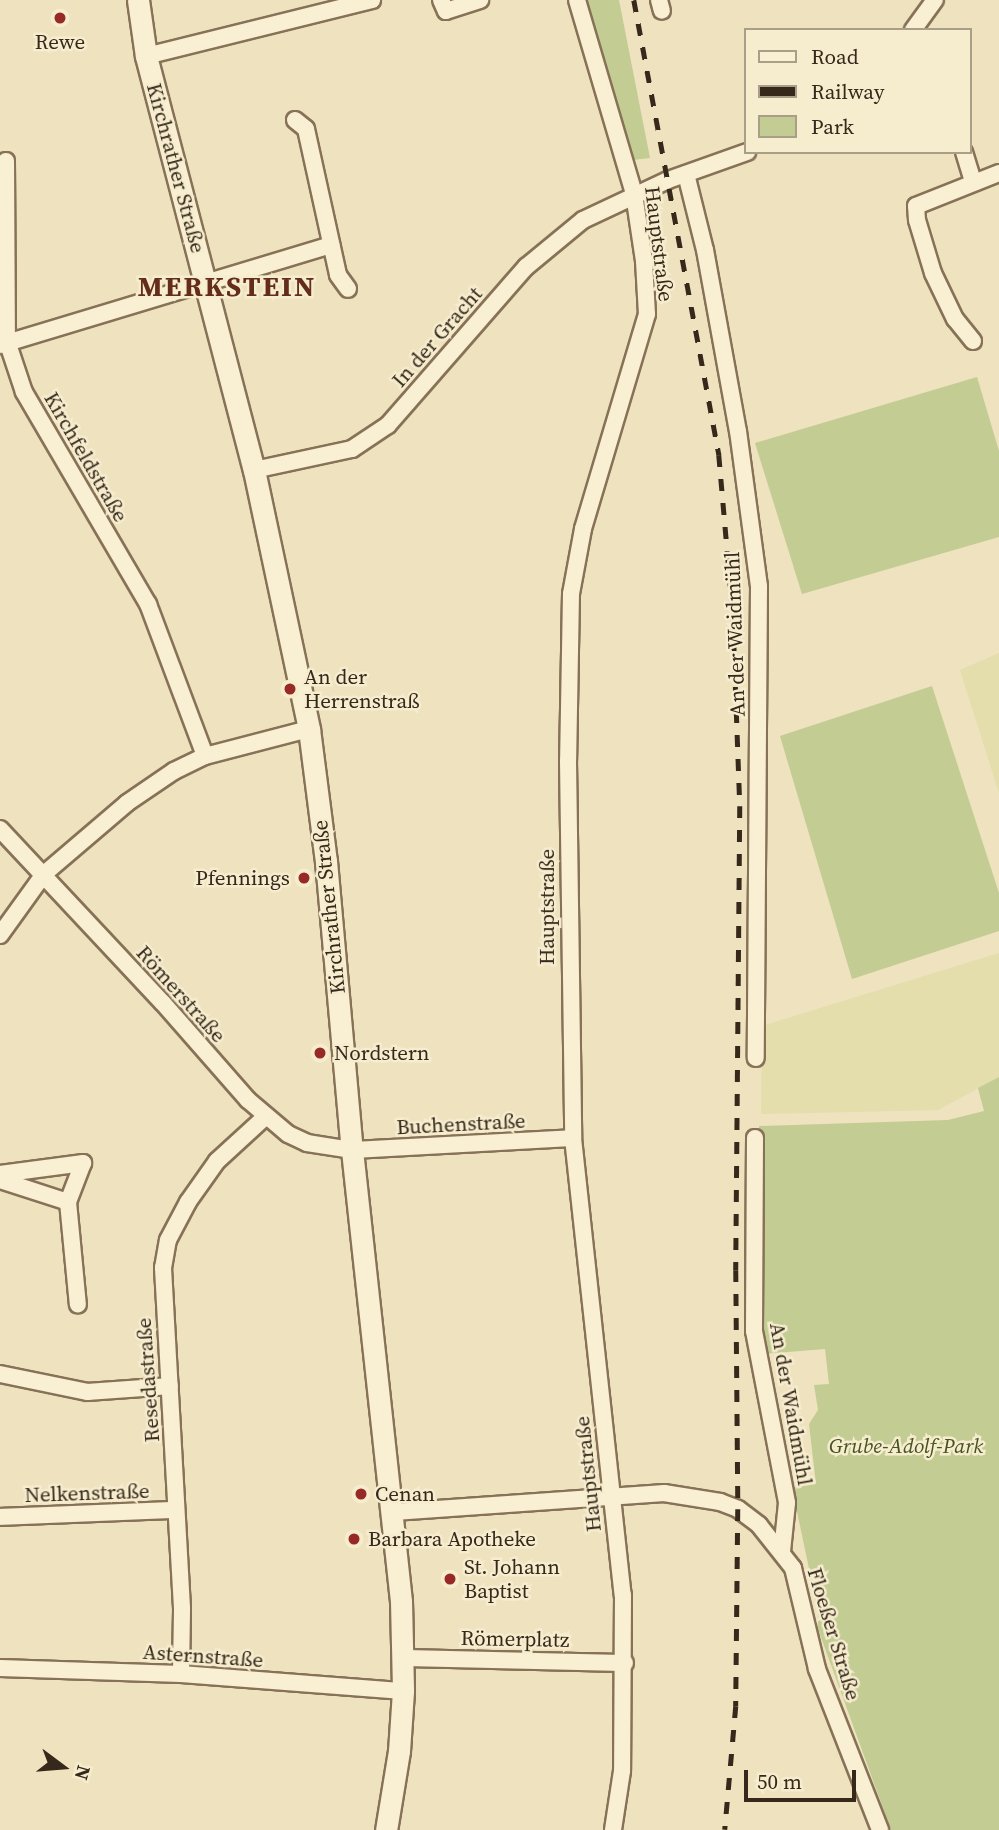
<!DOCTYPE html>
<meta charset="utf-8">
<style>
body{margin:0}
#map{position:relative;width:999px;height:1830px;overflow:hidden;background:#eee2bf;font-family:"Source Serif 4",serif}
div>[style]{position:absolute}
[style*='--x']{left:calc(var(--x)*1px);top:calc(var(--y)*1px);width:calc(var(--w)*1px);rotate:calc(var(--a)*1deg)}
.farmland>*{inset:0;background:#e4ddac}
.green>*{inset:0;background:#c3cc93}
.roads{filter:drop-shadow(2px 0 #877257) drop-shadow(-2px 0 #877257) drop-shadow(0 2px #877257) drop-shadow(0 -2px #877257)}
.street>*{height:16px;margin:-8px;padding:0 8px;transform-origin:8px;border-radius:8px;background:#f9efd2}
.secondary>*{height:21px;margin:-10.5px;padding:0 10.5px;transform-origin:10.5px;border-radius:10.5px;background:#f9efd2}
.rail>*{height:4.5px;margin-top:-2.25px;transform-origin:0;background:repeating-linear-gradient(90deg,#36291c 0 12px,transparent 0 24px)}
.dots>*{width:19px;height:19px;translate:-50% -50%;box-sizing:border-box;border:4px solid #f6ecce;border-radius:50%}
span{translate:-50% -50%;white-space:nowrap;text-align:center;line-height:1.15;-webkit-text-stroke:5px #f6ecce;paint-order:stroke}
.poi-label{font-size:21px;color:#36291c}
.left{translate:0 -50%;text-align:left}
.right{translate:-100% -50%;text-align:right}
.street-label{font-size:21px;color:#36291c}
.park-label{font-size:21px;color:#455322;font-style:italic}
.district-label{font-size:28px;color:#632c1b;font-weight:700;letter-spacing:2px}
.legend{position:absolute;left:744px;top:28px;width:228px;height:126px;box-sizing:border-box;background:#f6ecce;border:2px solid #a99e87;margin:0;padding:9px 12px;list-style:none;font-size:21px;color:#36291c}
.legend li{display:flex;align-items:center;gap:14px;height:35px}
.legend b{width:35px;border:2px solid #a99e87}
.north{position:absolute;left:28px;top:1732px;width:70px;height:70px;-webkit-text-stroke:5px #f6ecce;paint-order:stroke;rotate:106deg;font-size:19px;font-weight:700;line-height:28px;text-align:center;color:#36291c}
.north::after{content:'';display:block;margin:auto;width:24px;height:32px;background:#36291c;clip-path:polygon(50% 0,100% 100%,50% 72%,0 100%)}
.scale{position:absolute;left:744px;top:1770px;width:112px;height:32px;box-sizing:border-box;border:4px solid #36291c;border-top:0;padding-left:9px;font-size:21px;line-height:24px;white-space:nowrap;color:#36291c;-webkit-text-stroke:5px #f6ecce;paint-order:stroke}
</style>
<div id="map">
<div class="farmland">
<i style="clip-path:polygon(999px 653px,999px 793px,960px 670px)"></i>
<i style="clip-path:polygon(999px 953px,999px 1077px,938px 1110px,761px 1114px,762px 1026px)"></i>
</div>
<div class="green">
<i style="clip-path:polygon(585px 0,619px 0,650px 158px,633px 160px)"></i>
<i style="clip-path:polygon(977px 377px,999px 451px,999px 537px,802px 594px,755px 443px)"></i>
<i style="clip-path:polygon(932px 686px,999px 893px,999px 931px,852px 979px,780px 736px)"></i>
<i style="clip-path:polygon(999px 1077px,999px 1830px,891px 1830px,818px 1629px,818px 1611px,792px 1488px,816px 1484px,809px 1424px,818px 1410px,814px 1385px,829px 1384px,825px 1349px,761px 1354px,759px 1126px,948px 1120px,984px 1111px,978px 1088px)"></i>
</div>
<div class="roads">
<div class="street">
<i style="--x:441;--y:0;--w:12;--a:66"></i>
<i style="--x:446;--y:11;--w:36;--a:-18"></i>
<i style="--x:577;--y:0;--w:202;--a:73.6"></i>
<i style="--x:634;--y:194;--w:68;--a:81.5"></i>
<i style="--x:644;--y:261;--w:53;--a:86.8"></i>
<i style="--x:647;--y:314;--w:224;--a:106.6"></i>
<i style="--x:583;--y:529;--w:66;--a:100.5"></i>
<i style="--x:571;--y:594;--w:167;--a:91"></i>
<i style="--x:568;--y:761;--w:377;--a:89.2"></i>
<i style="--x:573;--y:1138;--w:460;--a:83.8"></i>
<i style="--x:623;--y:1595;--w:176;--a:90.3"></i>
<i style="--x:622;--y:1771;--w:60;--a:98.7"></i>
<i style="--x:659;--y:0;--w:11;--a:75"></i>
<i style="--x:913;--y:30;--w:37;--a:-54"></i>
<i style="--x:146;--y:56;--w:233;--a:-13.9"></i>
<i style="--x:295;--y:120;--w:14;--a:39"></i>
<i style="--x:306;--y:129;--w:149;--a:77.6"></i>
<i style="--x:338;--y:275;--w:17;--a:54"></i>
<i style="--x:964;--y:152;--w:31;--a:73"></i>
<i style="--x:6;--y:161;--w:180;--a:89.7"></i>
<i style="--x:7;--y:341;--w:54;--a:71.6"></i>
<i style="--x:24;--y:392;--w:246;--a:59.7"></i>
<i style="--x:148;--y:604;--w:162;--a:69.4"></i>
<i style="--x:686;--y:174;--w:78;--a:76"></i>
<i style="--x:705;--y:250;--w:184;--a:79.7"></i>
<i style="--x:738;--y:431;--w:156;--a:82.3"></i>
<i style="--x:759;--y:586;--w:472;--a:90.4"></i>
<i style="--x:973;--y:341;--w:28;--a:-129"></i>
<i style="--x:955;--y:319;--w:51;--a:-115.6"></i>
<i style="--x:933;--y:273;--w:55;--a:-106.8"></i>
<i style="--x:917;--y:220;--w:14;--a:-94"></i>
<i style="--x:916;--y:206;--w:89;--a:-21.7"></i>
<i style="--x:0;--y:345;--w:346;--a:-16.8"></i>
<i style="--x:254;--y:470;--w:100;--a:-12.1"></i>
<i style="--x:352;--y:449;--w:43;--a:-33.7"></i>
<i style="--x:388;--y:425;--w:210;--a:-48.9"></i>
<i style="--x:526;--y:267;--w:74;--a:-39.5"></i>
<i style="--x:583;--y:220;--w:94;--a:-25.2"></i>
<i style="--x:668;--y:180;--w:84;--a:-19.5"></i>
<i style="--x:0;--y:829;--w:238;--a:46.9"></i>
<i style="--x:163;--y:1003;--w:129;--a:48.8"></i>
<i style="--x:248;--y:1100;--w:52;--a:40.4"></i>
<i style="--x:288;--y:1134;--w:21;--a:25"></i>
<i style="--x:307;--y:1143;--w:46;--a:8.8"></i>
<i style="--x:352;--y:1150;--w:221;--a:-3.1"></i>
<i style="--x:0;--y:935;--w:75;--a:-54.2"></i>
<i style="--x:44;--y:874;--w:109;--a:-40.5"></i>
<i style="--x:127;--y:803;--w:57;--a:-34.2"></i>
<i style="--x:174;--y:771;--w:34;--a:-26"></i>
<i style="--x:205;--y:756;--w:107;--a:-14.6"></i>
<i style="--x:755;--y:1138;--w:193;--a:90.3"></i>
<i style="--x:754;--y:1331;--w:175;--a:79.1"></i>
<i style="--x:787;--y:1503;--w:48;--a:95.9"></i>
<i style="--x:0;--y:1174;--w:84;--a:-7.5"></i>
<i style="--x:83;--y:1163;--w:42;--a:111"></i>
<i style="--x:68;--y:1202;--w:71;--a:-162.1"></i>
<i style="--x:68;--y:1202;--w:103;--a:84.5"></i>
<i style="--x:0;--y:1374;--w:90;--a:11.6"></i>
<i style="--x:88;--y:1392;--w:82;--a:-4.2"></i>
<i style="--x:394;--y:1512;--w:271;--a:-4"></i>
<i style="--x:664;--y:1493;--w:57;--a:9.1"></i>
<i style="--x:720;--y:1502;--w:19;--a:21"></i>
<i style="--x:738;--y:1509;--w:26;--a:37"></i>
<i style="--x:759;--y:1525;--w:55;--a:51.7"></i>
<i style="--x:793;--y:1568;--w:104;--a:76.6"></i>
<i style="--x:817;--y:1669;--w:173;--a:68.6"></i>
<i style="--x:0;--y:1517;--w:176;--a:-2.3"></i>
<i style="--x:403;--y:1658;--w:222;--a:1.3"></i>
<i style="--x:0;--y:1668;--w:181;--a:1.9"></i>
<i style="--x:181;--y:1674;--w:223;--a:4.4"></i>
<i style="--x:181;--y:1674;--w:66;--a:-89.1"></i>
<i style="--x:182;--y:1608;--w:341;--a:-93.2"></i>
<i style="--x:163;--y:1268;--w:28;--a:-80"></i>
<i style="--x:168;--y:1240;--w:43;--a:-62.2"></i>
<i style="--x:188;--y:1202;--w:50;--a:-54.7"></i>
<i style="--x:217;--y:1161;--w:65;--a:-42.5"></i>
</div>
<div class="secondary">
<i style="--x:138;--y:0;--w:57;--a:81.9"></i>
<i style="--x:146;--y:56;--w:428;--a:75.4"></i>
<i style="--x:254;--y:470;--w:265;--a:78"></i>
<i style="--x:309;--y:729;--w:133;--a:82.7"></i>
<i style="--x:326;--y:861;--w:290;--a:84.9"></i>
<i style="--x:352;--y:1150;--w:454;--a:83.8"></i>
<i style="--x:401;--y:1601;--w:90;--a:88.7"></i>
<i style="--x:403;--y:1691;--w:60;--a:93.8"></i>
<i style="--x:399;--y:1751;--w:80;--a:99.3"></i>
</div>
</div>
<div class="rail">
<i style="--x:634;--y:0;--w:463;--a:79.4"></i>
<i style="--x:719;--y:455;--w:161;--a:85"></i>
<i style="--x:733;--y:615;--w:191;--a:87.9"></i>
<i style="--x:740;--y:806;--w:464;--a:90.5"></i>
<i style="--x:736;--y:1270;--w:239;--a:89.5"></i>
<i style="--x:738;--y:1509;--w:197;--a:90.6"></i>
<i style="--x:736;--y:1706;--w:124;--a:95.1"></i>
</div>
<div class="dots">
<i style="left:60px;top:18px;background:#972a26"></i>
<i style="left:290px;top:689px;background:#972a26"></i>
<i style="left:304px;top:878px;background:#972a26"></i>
<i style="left:320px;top:1053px;background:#972a26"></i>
<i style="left:361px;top:1494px;background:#972a26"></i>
<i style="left:354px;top:1539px;background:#972a26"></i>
<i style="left:450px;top:1579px;background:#972a26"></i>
</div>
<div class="poi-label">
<span style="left:60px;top:42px">Rewe</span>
<span class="left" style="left:304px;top:689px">An der<br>Herrenstraß</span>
<span class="right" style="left:290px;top:878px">Pfennings</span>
<span class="left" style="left:334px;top:1053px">Nordstern</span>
<span class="left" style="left:375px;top:1494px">Cenan</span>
<span class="left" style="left:368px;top:1539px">Barbara Apotheke</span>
<span class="left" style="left:464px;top:1579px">St. Johann<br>Baptist</span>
</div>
<div class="street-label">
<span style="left:176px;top:168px;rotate:75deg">Kirchrather Straße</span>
<span style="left:659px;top:244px;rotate:83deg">Hauptstraße</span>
<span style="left:437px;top:337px;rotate:-49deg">In der Gracht</span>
<span style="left:86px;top:457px;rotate:60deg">Kirchfeldstraße</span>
<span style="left:735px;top:634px;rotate:-92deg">An der Waidmühl</span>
<span style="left:329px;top:907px;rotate:-96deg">Kirchrather Straße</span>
<span style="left:547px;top:907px;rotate:-90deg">Hauptstraße</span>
<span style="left:181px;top:994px;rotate:48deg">Römerstraße</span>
<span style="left:461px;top:1124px;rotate:-3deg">Buchenstraße</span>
<span style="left:148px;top:1380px;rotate:-94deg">Resedastraße</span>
<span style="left:791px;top:1404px;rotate:80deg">An der Waidmühl</span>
<span style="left:588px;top:1474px;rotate:-96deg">Hauptstraße</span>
<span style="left:87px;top:1493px;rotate:-2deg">Nelkenstraße</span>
<span style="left:834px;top:1634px;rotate:73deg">Floeßer Straße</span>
<span style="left:515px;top:1639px;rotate:1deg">Römerplatz</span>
<span style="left:203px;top:1656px;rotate:4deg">Asternstraße</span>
</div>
<div class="park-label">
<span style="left:906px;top:1446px">Grube-Adolf-Park</span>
</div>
<div class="district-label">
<span style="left:227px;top:286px">MERKSTEIN</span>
</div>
<ul class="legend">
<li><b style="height:9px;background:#f9efd2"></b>Road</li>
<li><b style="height:9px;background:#36291c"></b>Railway</li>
<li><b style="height:19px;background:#c3cc93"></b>Park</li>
</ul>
<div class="north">N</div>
<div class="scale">50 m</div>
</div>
